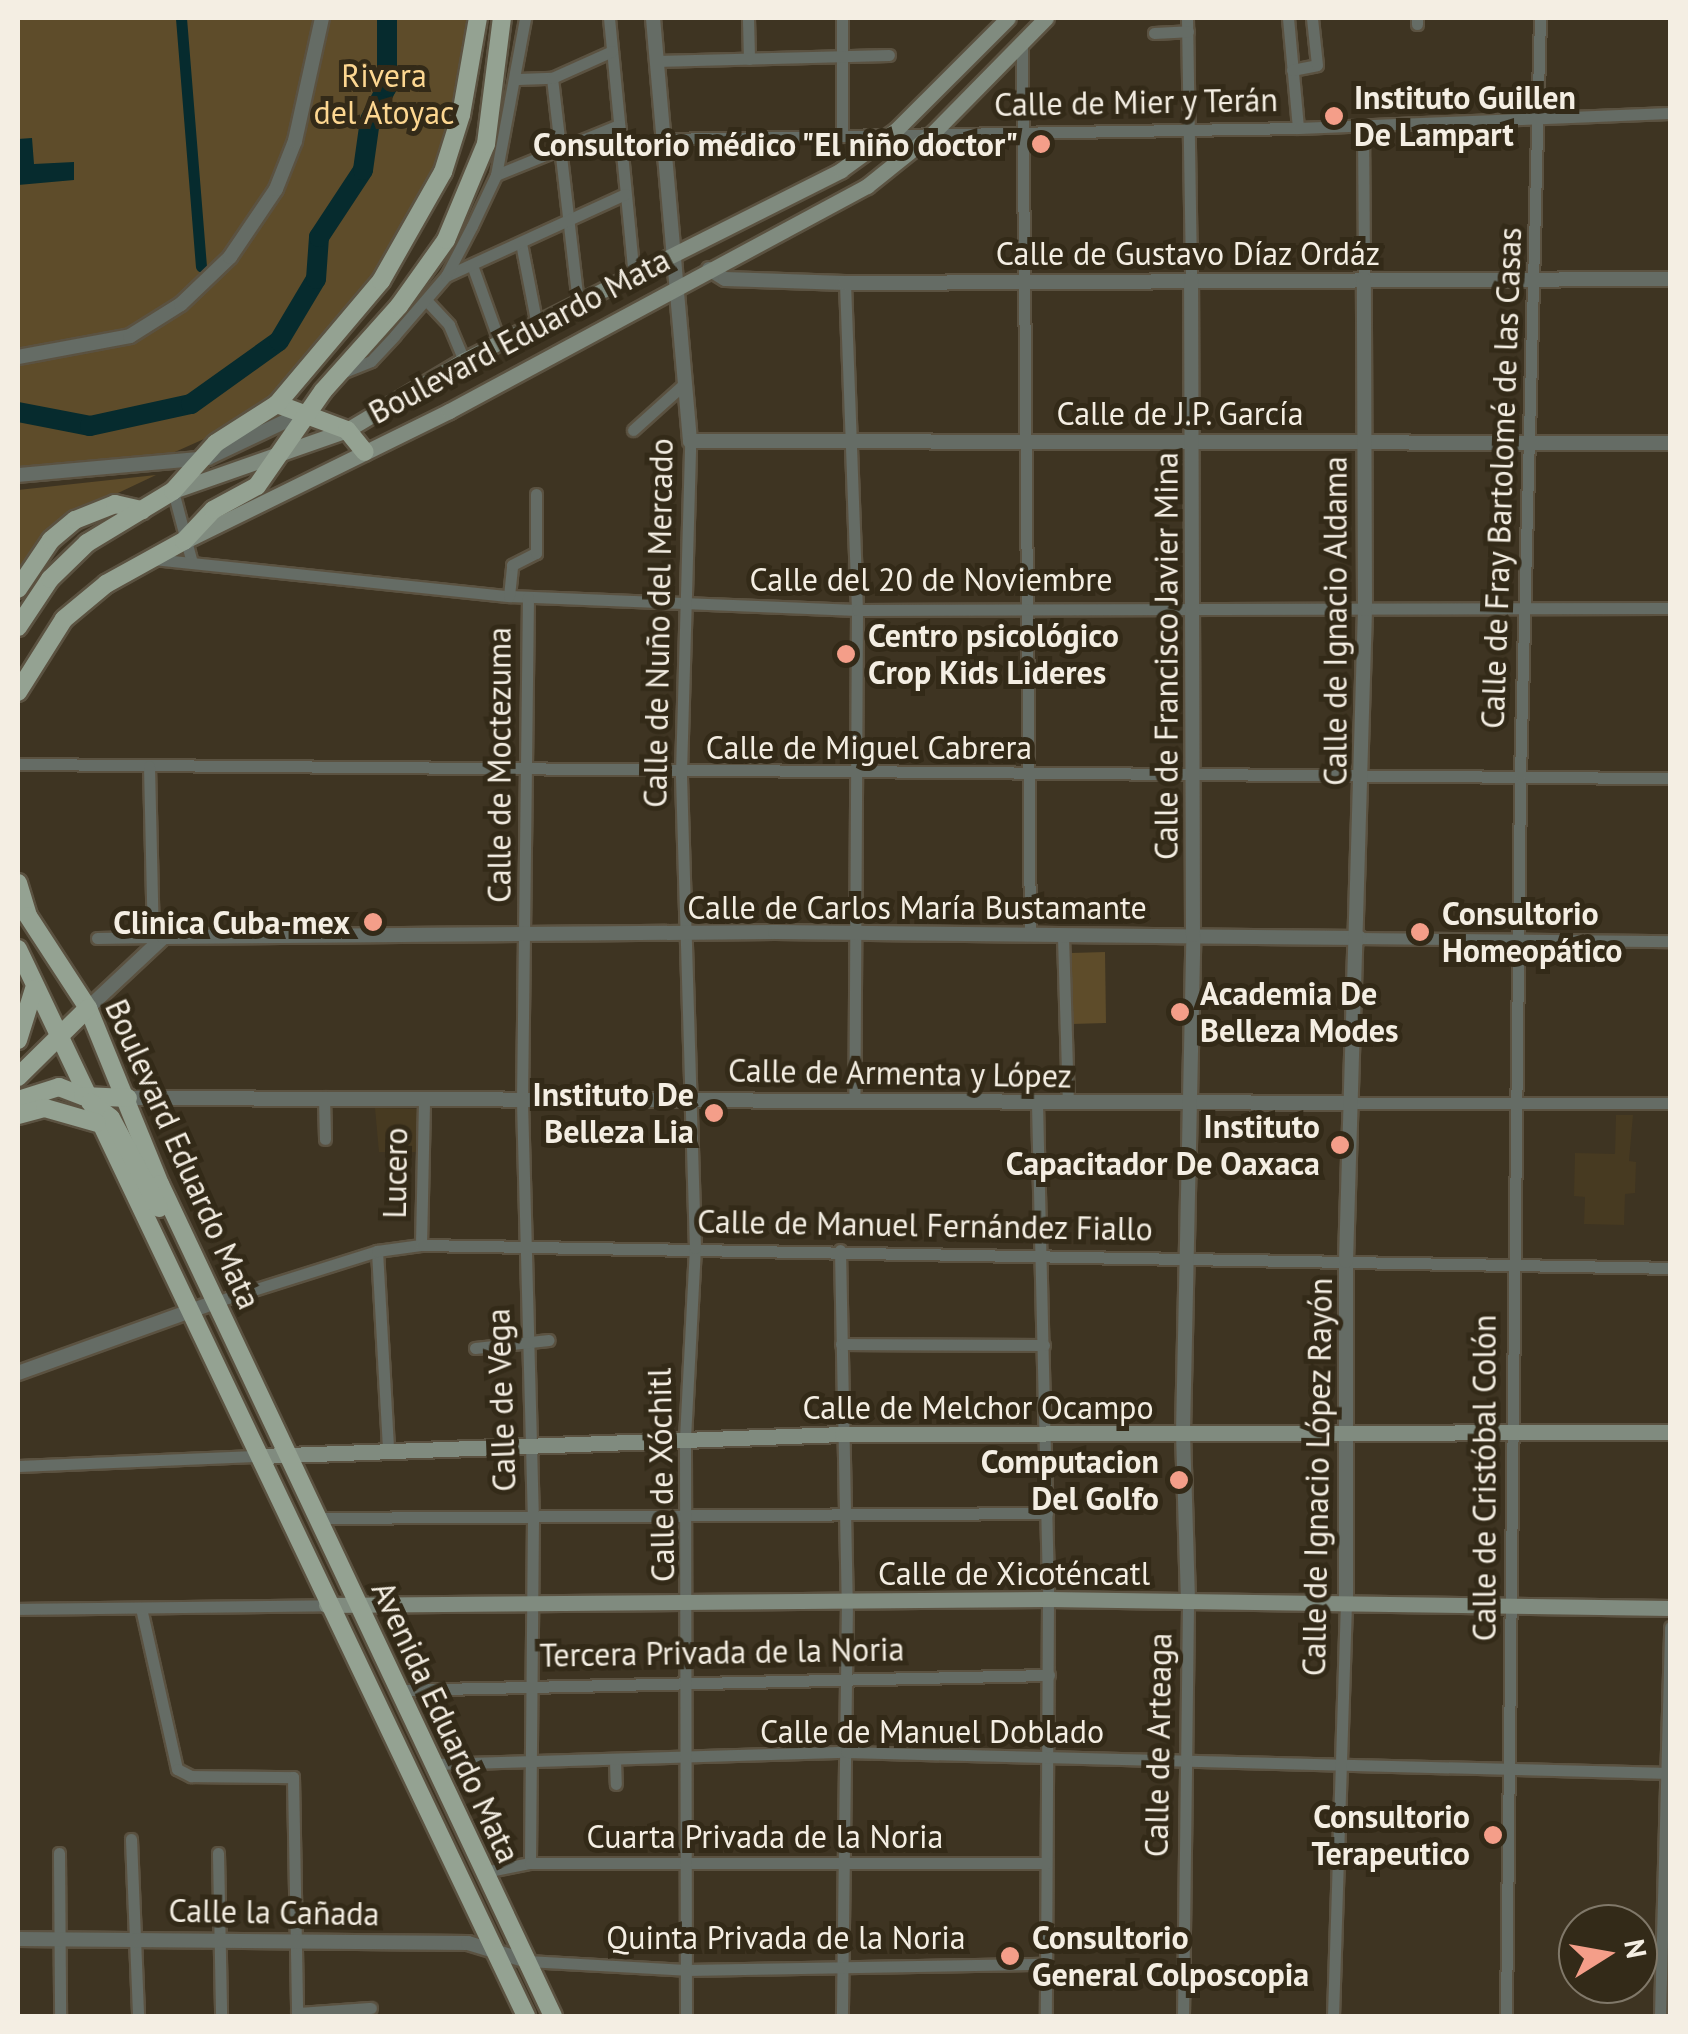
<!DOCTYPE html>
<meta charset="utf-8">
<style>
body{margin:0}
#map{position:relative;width:1688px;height:2034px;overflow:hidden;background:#3e3422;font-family:"PT Sans",sans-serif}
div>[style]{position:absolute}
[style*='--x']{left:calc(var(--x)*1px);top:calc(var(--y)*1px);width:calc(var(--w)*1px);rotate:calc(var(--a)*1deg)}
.built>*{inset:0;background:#473a21}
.green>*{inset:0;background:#5e4c2a}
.water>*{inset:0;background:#062b2e}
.canal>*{height:11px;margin:-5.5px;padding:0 5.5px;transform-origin:5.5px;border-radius:5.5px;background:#062b2e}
.river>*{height:20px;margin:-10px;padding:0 10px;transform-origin:10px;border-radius:10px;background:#062b2e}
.roads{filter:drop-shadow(2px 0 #5b5241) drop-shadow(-2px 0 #5b5241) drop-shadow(0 2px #5b5241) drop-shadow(0 -2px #5b5241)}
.minor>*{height:11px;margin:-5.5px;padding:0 5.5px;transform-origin:5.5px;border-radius:5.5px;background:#656c65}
.tertiary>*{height:14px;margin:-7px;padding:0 7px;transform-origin:7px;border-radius:7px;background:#656c65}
.secondary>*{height:15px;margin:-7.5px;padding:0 7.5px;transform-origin:7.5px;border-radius:7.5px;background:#808b7f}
.primary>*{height:18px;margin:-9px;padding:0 9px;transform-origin:9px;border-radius:9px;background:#94a292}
.dots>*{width:28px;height:28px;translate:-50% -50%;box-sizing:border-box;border:5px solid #332a18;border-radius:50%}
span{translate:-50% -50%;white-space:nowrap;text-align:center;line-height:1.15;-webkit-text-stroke:10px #332a18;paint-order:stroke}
.park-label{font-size:32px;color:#fdd791}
.poi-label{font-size:32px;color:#f4eee3;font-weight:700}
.left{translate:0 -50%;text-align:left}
.right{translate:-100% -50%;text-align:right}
.street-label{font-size:32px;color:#f4eee3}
.frame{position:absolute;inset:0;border:20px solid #f4eee3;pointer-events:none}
.north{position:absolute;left:1558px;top:1904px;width:100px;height:100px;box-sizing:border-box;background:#332a18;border:2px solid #807869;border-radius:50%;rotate:79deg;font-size:28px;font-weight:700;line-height:40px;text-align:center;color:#f4eee3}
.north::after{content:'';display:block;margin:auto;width:35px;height:45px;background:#f49e89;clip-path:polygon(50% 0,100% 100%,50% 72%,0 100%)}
</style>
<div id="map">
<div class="built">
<i style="clip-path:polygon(375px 1108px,417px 1109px,417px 1152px,379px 1152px)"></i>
<i style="clip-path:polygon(1616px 1115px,1633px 1115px,1629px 1161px,1636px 1162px,1635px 1193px,1625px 1194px,1624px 1225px,1584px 1224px,1585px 1197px,1574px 1196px,1575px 1153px,1615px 1154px)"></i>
</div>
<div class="green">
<i style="clip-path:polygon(18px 18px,318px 18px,296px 141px,321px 18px,478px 18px,461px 115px,381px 281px,269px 410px,157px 460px,18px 470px,18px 361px,119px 347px,158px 315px,114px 335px,18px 353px)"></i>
<i style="clip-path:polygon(156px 475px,80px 511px,18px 574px,18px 490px)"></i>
<i style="clip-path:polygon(1105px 952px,1106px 1023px,1072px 1024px,1071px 953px)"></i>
</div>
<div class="water">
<i style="clip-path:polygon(32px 138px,34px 164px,74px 162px,74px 180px,18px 185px,18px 139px)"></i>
</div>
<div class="canal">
<i style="--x:181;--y:18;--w:249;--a:85.4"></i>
</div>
<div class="river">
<i style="--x:18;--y:412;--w:73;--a:11"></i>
<i style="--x:90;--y:426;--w:103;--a:-12.3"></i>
<i style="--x:191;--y:404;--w:108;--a:-35.6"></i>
<i style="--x:279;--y:341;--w:72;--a:-59.2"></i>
<i style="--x:316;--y:279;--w:42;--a:-85.9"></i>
<i style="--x:319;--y:237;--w:80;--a:-56.7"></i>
<i style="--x:363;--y:170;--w:50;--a:-82"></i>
<i style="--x:370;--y:120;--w:37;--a:-63"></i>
<i style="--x:387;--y:87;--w:69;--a:-90"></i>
</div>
<div class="roads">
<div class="minor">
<i style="--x:609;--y:18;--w:259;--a:84.5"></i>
<i style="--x:748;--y:18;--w:41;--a:88.6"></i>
<i style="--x:842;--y:18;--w:116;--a:90"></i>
<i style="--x:1187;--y:18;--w:261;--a:89.1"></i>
<i style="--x:1288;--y:18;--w:110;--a:84.8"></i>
<i style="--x:1417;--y:24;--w:6;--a:-90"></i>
<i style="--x:1154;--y:33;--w:34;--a:-3"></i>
<i style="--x:1022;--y:41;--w:894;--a:89.49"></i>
<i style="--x:656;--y:61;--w:233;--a:-1.5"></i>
<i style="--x:1292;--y:70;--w:25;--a:-11"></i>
<i style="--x:1317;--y:65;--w:47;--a:-96.1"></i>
<i style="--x:552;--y:78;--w:227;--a:83.4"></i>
<i style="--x:518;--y:79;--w:34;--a:-2"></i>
<i style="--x:552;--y:78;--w:66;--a:-24.2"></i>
<i style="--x:1363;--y:125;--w:154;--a:89.6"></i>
<i style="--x:662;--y:139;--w:636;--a:-0.99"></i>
<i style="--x:1298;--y:128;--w:372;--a:-2.3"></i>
<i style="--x:496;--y:175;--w:133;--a:-22.1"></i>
<i style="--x:521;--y:243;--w:84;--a:79"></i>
<i style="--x:472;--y:265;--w:83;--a:70.3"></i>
<i style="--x:446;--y:276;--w:197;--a:-24.6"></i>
<i style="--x:845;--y:283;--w:327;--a:87.9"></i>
<i style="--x:857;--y:610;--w:492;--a:90.3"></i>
<i style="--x:426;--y:300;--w:34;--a:47"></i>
<i style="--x:449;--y:325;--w:38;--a:67"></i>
<i style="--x:344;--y:372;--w:29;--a:-22"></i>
<i style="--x:371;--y:361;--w:35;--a:-47"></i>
<i style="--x:395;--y:335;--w:78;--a:-49.2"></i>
<i style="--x:446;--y:276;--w:56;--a:-62.5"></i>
<i style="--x:472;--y:226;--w:56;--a:-64.8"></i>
<i style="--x:496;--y:175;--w:160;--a:-79.5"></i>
<i style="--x:633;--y:430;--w:69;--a:-42"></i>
<i style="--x:173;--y:491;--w:74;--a:75.2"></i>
<i style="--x:154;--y:559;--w:357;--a:6"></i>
<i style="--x:509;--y:596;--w:348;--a:2.3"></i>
<i style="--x:857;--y:610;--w:813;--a:-0.14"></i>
<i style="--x:509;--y:596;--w:31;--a:-84"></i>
<i style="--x:512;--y:565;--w:27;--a:-27"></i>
<i style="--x:536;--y:553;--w:59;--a:-90"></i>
<i style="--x:528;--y:597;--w:504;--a:90.68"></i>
<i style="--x:522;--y:1101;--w:416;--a:88.5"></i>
<i style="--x:533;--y:1517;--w:346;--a:90.5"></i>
<i style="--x:18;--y:764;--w:1652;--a:0.49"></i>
<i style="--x:149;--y:766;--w:171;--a:88.7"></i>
<i style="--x:1063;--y:936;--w:167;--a:88.3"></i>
<i style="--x:97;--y:938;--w:61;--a:-0.9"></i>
<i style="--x:1360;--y:938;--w:310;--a:0.6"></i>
<i style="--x:324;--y:1097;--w:42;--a:88.6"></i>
<i style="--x:1037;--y:1103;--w:496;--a:88.7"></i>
<i style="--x:1048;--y:1599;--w:417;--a:90.3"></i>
<i style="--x:1353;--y:1103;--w:317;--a:0"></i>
<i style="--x:421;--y:1245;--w:144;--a:-88.8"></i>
<i style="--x:840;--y:1250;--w:350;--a:88.9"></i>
<i style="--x:847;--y:1600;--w:416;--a:90.7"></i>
<i style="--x:377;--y:1251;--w:199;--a:86.8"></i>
<i style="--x:215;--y:1302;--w:170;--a:-17.5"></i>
<i style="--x:377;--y:1251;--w:44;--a:-7.8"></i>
<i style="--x:421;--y:1245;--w:1249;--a:1.05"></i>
<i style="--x:841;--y:1344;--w:203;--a:0.3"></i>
<i style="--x:475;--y:1348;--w:74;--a:-6.2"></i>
<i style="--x:18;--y:1466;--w:243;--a:-2.4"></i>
<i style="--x:319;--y:1518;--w:728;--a:-0.39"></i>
<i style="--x:141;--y:1608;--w:165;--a:77.4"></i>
<i style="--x:177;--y:1769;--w:16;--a:27"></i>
<i style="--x:191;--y:1776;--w:102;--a:0.6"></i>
<i style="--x:293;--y:1777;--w:239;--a:89"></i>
<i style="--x:18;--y:1609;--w:308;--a:-0.7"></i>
<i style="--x:397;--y:1690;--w:652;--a:-1.32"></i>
<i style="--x:615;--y:1761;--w:23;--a:88"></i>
<i style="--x:434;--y:1764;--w:412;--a:-1.7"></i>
<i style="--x:846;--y:1752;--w:824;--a:1.46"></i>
<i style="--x:131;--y:1839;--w:177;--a:87.7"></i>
<i style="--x:59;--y:1853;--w:163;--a:89.6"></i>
<i style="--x:218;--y:1853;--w:163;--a:88.9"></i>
<i style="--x:484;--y:1872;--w:47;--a:-11.1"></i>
<i style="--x:530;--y:1863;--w:516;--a:0"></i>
<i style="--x:527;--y:1961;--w:159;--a:3.2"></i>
<i style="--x:686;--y:1970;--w:360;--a:-1"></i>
<i style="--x:297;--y:2013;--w:74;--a:-3.9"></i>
<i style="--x:686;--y:2016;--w:578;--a:-90.1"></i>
<i style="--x:685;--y:1438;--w:190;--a:-87"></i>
<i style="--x:695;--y:1248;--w:475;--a:-91.7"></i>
<i style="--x:681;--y:773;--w:332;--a:-88.4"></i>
<i style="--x:1183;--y:2016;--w:415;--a:-89.3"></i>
<i style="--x:1333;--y:2016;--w:416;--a:-88.2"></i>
<i style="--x:1506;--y:2016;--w:1240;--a:-89.35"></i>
<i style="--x:1520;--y:776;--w:758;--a:-88.49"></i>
<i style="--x:1660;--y:2016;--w:389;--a:-88.5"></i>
</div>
<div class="tertiary">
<i style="--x:653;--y:18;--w:425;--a:85"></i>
<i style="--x:690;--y:441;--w:980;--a:0.12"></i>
<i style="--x:709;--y:269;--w:19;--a:32"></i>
<i style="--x:725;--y:279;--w:120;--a:1.9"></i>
<i style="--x:845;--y:283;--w:825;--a:-0.28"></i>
<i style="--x:18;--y:357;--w:114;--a:-10.6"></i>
<i style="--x:130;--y:336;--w:60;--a:-32.1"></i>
<i style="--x:181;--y:304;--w:68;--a:-43.8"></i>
<i style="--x:230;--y:257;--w:82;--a:-55.9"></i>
<i style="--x:276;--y:189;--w:52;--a:-68.4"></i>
<i style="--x:295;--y:141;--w:126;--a:-77.6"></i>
<i style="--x:18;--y:475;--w:191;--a:-5.1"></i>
<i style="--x:208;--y:458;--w:107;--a:-25.4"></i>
<i style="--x:88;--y:1008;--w:104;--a:-43.1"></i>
<i style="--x:164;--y:937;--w:611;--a:-0.47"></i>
<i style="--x:775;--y:932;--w:585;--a:0.59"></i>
<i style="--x:128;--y:1098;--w:1225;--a:0.23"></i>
<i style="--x:18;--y:1373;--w:209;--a:-19.8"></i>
<i style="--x:1346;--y:1600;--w:339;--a:-90"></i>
<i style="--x:1346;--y:1261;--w:652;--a:-88.33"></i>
<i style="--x:1365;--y:609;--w:330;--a:-90.2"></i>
<i style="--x:1188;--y:1601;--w:168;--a:-91.7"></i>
<i style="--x:1183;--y:1433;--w:498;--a:-88.8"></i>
<i style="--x:1193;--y:935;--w:656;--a:-90.17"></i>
<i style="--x:18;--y:1939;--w:450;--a:0.5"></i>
<i style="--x:468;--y:1943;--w:62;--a:17"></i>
</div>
<div class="secondary">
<i style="--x:173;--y:491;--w:184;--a:-19.3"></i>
<i style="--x:347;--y:430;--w:136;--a:-30.9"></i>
<i style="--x:464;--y:360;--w:422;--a:-26.7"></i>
<i style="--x:841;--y:170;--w:68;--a:-36"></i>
<i style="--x:896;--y:130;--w:158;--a:-45"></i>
<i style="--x:189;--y:539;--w:290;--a:-26.2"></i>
<i style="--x:449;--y:411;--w:475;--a:-28.3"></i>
<i style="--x:867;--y:186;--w:85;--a:-38.8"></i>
<i style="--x:933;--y:133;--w:161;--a:-45.5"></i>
<i style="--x:261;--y:1456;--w:581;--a:-2.17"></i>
<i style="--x:842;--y:1434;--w:828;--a:-0.14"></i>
<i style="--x:326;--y:1605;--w:722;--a:-0.48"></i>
<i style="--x:1048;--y:1599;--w:622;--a:0.83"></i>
</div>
<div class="primary">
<i style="--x:277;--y:404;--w:75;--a:20.4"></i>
<i style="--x:347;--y:430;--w:28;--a:51"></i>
<i style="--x:18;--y:589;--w:59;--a:-56"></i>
<i style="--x:51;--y:540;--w:31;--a:-40"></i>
<i style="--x:75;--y:520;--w:43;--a:-21.8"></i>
<i style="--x:115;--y:504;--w:28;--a:13"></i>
<i style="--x:18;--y:627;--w:58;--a:-56.3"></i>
<i style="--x:50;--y:579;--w:52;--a:-44.2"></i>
<i style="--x:87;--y:543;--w:100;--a:-31.2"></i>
<i style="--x:173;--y:491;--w:64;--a:-48.1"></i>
<i style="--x:216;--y:443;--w:72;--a:-32.6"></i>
<i style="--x:277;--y:404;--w:161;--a:-49.8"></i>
<i style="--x:381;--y:281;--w:125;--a:-60.4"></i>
<i style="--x:443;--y:172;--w:60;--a:-72.5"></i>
<i style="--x:461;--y:115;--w:98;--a:-80.1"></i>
<i style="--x:18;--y:692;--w:86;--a:-57.8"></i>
<i style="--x:64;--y:619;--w:55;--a:-39.8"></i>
<i style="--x:106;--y:584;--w:89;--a:-28.9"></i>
<i style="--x:184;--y:541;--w:42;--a:-46.9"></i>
<i style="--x:213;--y:510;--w:50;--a:-28.6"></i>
<i style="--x:257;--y:486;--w:116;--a:-55.2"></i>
<i style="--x:323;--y:391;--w:114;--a:-48.2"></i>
<i style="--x:399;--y:306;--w:81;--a:-54.5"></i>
<i style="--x:446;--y:240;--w:104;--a:-67.4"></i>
<i style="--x:486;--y:144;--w:127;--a:-82.8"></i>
<i style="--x:18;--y:883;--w:34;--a:73"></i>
<i style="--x:28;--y:916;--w:110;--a:56.9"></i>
<i style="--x:88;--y:1008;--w:190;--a:67.8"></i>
<i style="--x:160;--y:1184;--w:920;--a:64.72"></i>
<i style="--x:18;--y:949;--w:1182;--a:64.54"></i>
<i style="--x:18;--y:1040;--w:53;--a:-72.6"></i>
<i style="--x:18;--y:1077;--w:98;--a:-44.6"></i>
<i style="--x:18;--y:1100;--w:43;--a:-17.6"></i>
<i style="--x:59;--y:1087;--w:26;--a:21"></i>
<i style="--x:83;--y:1096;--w:45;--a:2.5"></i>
<i style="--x:90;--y:1102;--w:26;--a:37"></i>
<i style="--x:111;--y:1118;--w:102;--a:61.9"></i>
<i style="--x:18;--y:1115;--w:28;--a:-15"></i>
<i style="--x:45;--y:1108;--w:54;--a:16.1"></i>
</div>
</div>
<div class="dots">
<i style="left:1334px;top:116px;background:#f49e89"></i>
<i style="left:1041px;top:144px;background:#f49e89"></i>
<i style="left:846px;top:654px;background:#f49e89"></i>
<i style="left:373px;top:922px;background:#f49e89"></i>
<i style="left:1420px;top:932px;background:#f49e89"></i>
<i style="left:1180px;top:1012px;background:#f49e89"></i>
<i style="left:714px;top:1113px;background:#f49e89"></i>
<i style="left:1340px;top:1145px;background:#f49e89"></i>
<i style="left:1179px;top:1480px;background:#f49e89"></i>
<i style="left:1493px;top:1835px;background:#f49e89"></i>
<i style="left:1010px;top:1956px;background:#f49e89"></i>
</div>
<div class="park-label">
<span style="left:384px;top:94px">Rivera<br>del Atoyac</span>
</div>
<div class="poi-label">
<span class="left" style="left:1354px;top:116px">Instituto Guillen<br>De Lampart</span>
<span class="right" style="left:1018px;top:144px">Consultorio médico "El niño doctor"</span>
<span class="left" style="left:868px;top:654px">Centro psicológico<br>Crop Kids Lideres</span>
<span class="left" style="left:1442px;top:932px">Consultorio<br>Homeopático</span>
<span class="right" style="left:350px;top:922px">Clinica Cuba-mex</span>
<span class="left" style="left:1200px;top:1012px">Academia De<br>Belleza Modes</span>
<span class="right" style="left:694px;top:1113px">Instituto De<br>Belleza Lia</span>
<span class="right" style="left:1320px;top:1145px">Instituto<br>Capacitador De Oaxaca</span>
<span class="right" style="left:1159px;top:1480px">Computacion<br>Del Golfo</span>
<span class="right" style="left:1470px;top:1835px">Consultorio<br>Terapeutico</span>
<span class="left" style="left:1032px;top:1956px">Consultorio<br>General Colposcopia</span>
</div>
<div class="street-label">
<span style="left:1136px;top:102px;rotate:-1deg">Calle de Mier y Terán</span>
<span style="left:1188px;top:253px">Calle de Gustavo Díaz Ordáz</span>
<span style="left:519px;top:336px;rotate:-28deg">Boulevard Eduardo Mata</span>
<span style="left:1180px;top:413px">Calle de J.P. García</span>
<span style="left:1501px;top:478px;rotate:-88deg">Calle de Fray Bartolomé de las Casas</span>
<span style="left:931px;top:579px">Calle del 20 de Noviembre</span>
<span style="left:1335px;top:621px;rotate:-90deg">Calle de Ignacio Aldama</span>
<span style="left:658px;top:623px;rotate:-89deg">Calle de Nuño del Mercado</span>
<span style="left:1166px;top:656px;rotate:-90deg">Calle de Francisco Javier Mina</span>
<span style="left:869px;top:747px">Calle de Miguel Cabrera</span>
<span style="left:499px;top:765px;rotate:-90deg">Calle de Moctezuma</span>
<span style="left:917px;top:907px">Calle de Carlos María Bustamante</span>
<span style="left:900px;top:1073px;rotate:1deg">Calle de Armenta y López</span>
<span style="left:183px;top:1154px;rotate:66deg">Boulevard Eduardo Mata</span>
<span style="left:395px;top:1173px;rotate:-89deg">Lucero</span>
<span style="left:925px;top:1225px;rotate:1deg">Calle de Manuel Fernández Fiallo</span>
<span style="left:501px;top:1400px;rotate:-92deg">Calle de Vega</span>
<span style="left:978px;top:1407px">Calle de Melchor Ocampo</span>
<span style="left:661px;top:1475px;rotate:-91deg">Calle de Xóchitl</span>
<span style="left:1317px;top:1477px;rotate:-89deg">Calle de Ignacio López Rayón</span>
<span style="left:1484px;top:1478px;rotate:-90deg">Calle de Cristóbal Colón</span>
<span style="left:1014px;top:1573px">Calle de Xicoténcatl</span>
<span style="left:722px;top:1652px;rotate:-1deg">Tercera Privada de la Noria</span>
<span style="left:446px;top:1722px;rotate:65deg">Avenida Eduardo Mata</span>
<span style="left:932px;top:1731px">Calle de Manuel Doblado</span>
<span style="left:1158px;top:1745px;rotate:-89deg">Calle de Arteaga</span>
<span style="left:765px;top:1836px">Cuarta Privada de la Noria</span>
<span style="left:274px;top:1912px;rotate:1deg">Calle la Cañada</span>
<span style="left:786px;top:1937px">Quinta Privada de la Noria</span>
</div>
<div class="frame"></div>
<div class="north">N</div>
</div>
